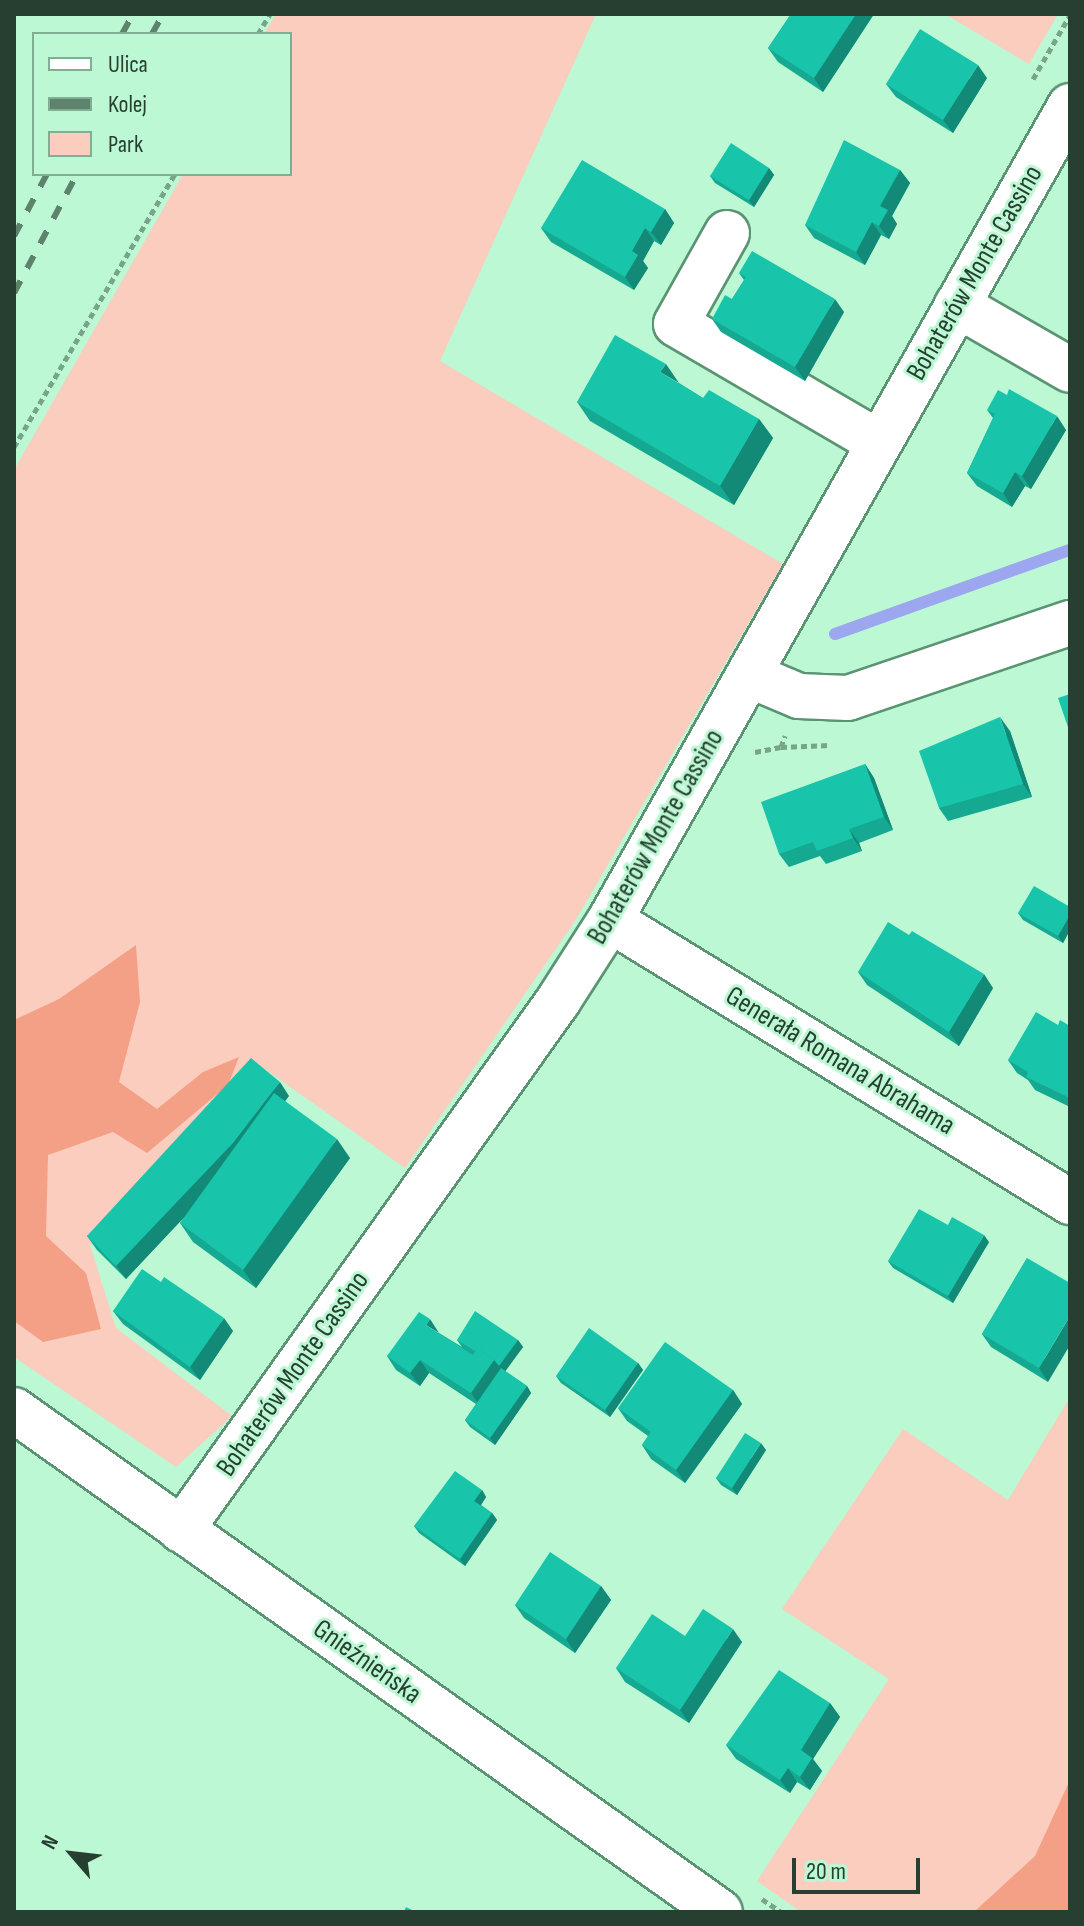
<!DOCTYPE html>
<meta charset="utf-8">
<style>
body{margin:0}
#map{position:relative;width:1084px;height:1926px;overflow:hidden;background:#bbf8d3;font-family:"Sofia Sans Condensed",sans-serif}
div>[style]{position:absolute}
[style*='--x']{left:calc(var(--x)*1px);top:calc(var(--y)*1px);width:calc(var(--w)*1px);rotate:calc(var(--a)*1deg)}
.green>*{inset:0;background:#facdbf}
.forest>*{inset:0;background:#f3a087}
.stream>*{height:12px;margin:-6px;padding:0 6px;transform-origin:6px;border-radius:6px;background:#9da7f0}
.path>*{height:5px;margin-top:-2.5px;transform-origin:0;background:repeating-linear-gradient(90deg,#78a48a 0 6px,transparent 0 10px)}
.roads{filter:drop-shadow(2px 0 #5a9473) drop-shadow(-2px 0 #5a9473) drop-shadow(0 2px #5a9473) drop-shadow(0 -2px #5a9473)}
.minor>*{height:44px;margin:-22px;padding:0 22px;transform-origin:22px;border-radius:22px;background:#fff}
.rail>*{height:6px;margin-top:-3px;transform-origin:0;background:repeating-linear-gradient(90deg,#5d836c 0 14px,transparent 0 28px)}
.wall>*{inset:0;background:#16a992}
.shaded-wall>*{inset:0;background:#128a77}
.building>*{inset:0;background:#19c5aa}
span{translate:-50% -50%;white-space:nowrap;text-align:center;line-height:1.15;-webkit-text-stroke:6px #bbf8d3;paint-order:stroke}
.street-label{font-size:28px;color:#273f31}
.frame{position:absolute;inset:0;border:16px solid #273f31;pointer-events:none}
.legend{position:absolute;left:32px;top:32px;width:260px;height:144px;box-sizing:border-box;background:#bbf8d3;border:2px solid #80ae92;margin:0;padding:10px 14px;list-style:none;font-size:24px;color:#273f31}
.legend li{display:flex;align-items:center;gap:16px;height:40px}
.legend b{width:40px;border:2px solid #80ae92}
.north{position:absolute;left:32px;top:1814px;width:80px;height:80px;-webkit-text-stroke:6px #bbf8d3;paint-order:stroke;rotate:298deg;font-size:22px;font-weight:700;line-height:32px;text-align:center;color:#273f31}
.north::after{content:'';display:block;margin:auto;width:28px;height:36px;background:#273f31;clip-path:polygon(50% 0,100% 100%,50% 72%,0 100%)}
.scale{position:absolute;left:792px;top:1858px;width:128px;height:36px;box-sizing:border-box;border:4px solid #273f31;border-top:0;padding-left:10px;font-size:24px;line-height:28px;white-space:nowrap;color:#273f31;-webkit-text-stroke:6px #bbf8d3;paint-order:stroke}
</style>
<div id="map">
<div class="green">
<i style="clip-path:polygon(276px 14px,596px 14px,440px 361px,783px 564px,575px 921px,405px 1168px,259px 1065px,90px 1245px,116px 1328px,232px 1416px,176px 1467px,14px 1357px,14px 470px,183px 174px,290px 174px,290px 34px,264px 34px)"></i>
<i style="clip-path:polygon(945px 14px,1058px 14px,1029px 64px)"></i>
<i style="clip-path:polygon(1070px 1397px,1070px 1912px,801px 1912px,757px 1881px,889px 1679px,782px 1609px,903px 1429px,1008px 1500px)"></i>
</div>
<div class="forest">
<i style="clip-path:polygon(136px 945px,140px 1002px,119px 1082px,157px 1109px,203px 1072px,239px 1057px,228px 1085px,147px 1153px,113px 1132px,48px 1155px,46px 1236px,86px 1273px,101px 1329px,43px 1342px,14px 1321px,14px 1020px,59px 999px)"></i>
<i style="clip-path:polygon(1070px 1780px,1070px 1912px,974px 1912px,1035px 1856px)"></i>
</div>
<div class="stream">
<i style="--x:835;--y:634;--w:250;--a:-19.7"></i>
</div>
<div class="path">
<i style="--x:258;--y:34;--w:23;--a:-59"></i>
<i style="--x:1033;--y:79;--w:74;--a:-60"></i>
<i style="--x:14;--y:447;--w:317;--a:-59.5"></i>
<i style="--x:781;--y:747;--w:49;--a:-2.3"></i>
<i style="--x:755;--y:752;--w:26;--a:-11"></i>
<i style="--x:781;--y:747;--w:12;--a:-70"></i>
<i style="--x:762;--y:1899;--w:23;--a:34"></i>
</div>
<div class="roads">
<div class="minor">
<i style="--x:727;--y:233;--w:104;--a:119.3"></i>
<i style="--x:676;--y:324;--w:234;--a:30.3"></i>
<i style="--x:957;--y:305;--w:130;--a:29.9"></i>
<i style="--x:749;--y:675;--w:54;--a:22.8"></i>
<i style="--x:799;--y:696;--w:49;--a:2.3"></i>
<i style="--x:848;--y:698;--w:234;--a:-18.7"></i>
<i style="--x:610;--y:920;--w:540;--a:31.51"></i>
<i style="--x:14;--y:1410;--w:866;--a:35.41"></i>
<i style="--x:181;--y:1530;--w:650;--a:-54.52"></i>
<i style="--x:558;--y:1001;--w:96;--a:-57.3"></i>
<i style="--x:610;--y:920;--w:935;--a:-60.53"></i>
</div>
</div>
<div class="rail">
<i style="--x:122;--y:34;--w:23;--a:-61"></i>
<i style="--x:152;--y:34;--w:23;--a:-61"></i>
<i style="--x:14;--y:236;--w:70;--a:-62"></i>
<i style="--x:14;--y:293;--w:135;--a:-62.1"></i>
</div>
<div class="wall">
<i style="clip-path:polygon(791px 14px,874px 14px,823px 92px,778px 62px,768px 48px)"></i>
<i style="clip-path:polygon(987px 78px,953px 133px,896px 97px,886px 84px)"></i>
<i style="clip-path:polygon(769px 168px,774px 175px,754px 207px,715px 183px,710px 176px)"></i>
<i style="clip-path:polygon(900px 170px,910px 183px,892px 216px,897px 224px,889px 239px,881px 235px,865px 265px,814px 238px,805px 225px)"></i>
<i style="clip-path:polygon(665px 209px,674px 223px,661px 245px,654px 241px,643px 261px,648px 268px,634px 290px,551px 242px,541px 228px)"></i>
<i style="clip-path:polygon(739px 273px,844px 312px,805px 381px,721px 332px,712px 319px,732px 299px,744px 280px)"></i>
<i style="clip-path:polygon(679px 383px,703px 398px,759px 419px,773px 438px,734px 505px,590px 421px,577px 402px)"></i>
<i style="clip-path:polygon(987px 410px,1066px 430px,1031px 489px,1025px 486px,1012px 507px,977px 486px,967px 473px,993px 418px)"></i>
<i style="clip-path:polygon(1010px 731px,1032px 797px,948px 821px,939px 808px)"></i>
<i style="clip-path:polygon(865px 764px,874px 778px,893px 830px,859px 843px,862px 851px,826px 864px,820px 856px,789px 867px,779px 854px)"></i>
<i style="clip-path:polygon(1070px 907px,1070px 930px,1063px 943px,1023px 920px,1018px 913px)"></i>
<i style="clip-path:polygon(909px 935px,993px 988px,959px 1046px,867px 985px,858px 972px)"></i>
<i style="clip-path:polygon(1058px 1025px,1070px 1026px,1070px 1107px,1035px 1090px,1028px 1080px,1017px 1073px,1008px 1060px)"></i>
<i style="clip-path:polygon(289px 1096px,285px 1101px,350px 1158px,256px 1288px,193px 1242px,180px 1223px,184px 1217px,126px 1279px,97px 1250px,87px 1236px)"></i>
<i style="clip-path:polygon(989px 1242px,953px 1303px,893px 1268px,888px 1261px)"></i>
<i style="clip-path:polygon(1027px 1258px,1048px 1382px,991px 1347px,982px 1334px)"></i>
<i style="clip-path:polygon(161px 1282px,233px 1331px,200px 1380px,123px 1324px,113px 1311px)"></i>
<i style="clip-path:polygon(439px 1333px,462px 1347px,457px 1340px,518px 1340px,523px 1347px,505px 1371px,527px 1386px,531px 1393px,495px 1445px,470px 1427px,465px 1420px,476px 1404px,429px 1373px,420px 1386px,396px 1370px,387px 1356px)"></i>
<i style="clip-path:polygon(638px 1363px,643px 1370px,610px 1417px,561px 1383px,556px 1376px)"></i>
<i style="clip-path:polygon(733px 1390px,742px 1404px,685px 1483px,651px 1459px,642px 1445px,648px 1436px,627px 1421px,618px 1408px)"></i>
<i style="clip-path:polygon(766px 1450px,737px 1495px,721px 1485px,716px 1478px)"></i>
<i style="clip-path:polygon(482px 1490px,486px 1497px,481px 1505px,492px 1513px,497px 1520px,465px 1566px,419px 1533px,414px 1526px)"></i>
<i style="clip-path:polygon(601px 1586px,611px 1600px,575px 1653px,524px 1618px,515px 1605px)"></i>
<i style="clip-path:polygon(685px 1636px,742px 1642px,689px 1723px,625px 1682px,616px 1668px)"></i>
<i style="clip-path:polygon(830px 1703px,840px 1717px,813px 1759px,822px 1771px,810px 1790px,797px 1782px,790px 1793px,736px 1759px,726px 1745px)"></i>
</div>
<div class="shaded-wall">
<i style="clip-path:polygon(856px 14px,874px 14px,823px 92px,814px 78px)"></i>
<i style="clip-path:polygon(978px 65px,987px 78px,953px 133px,943px 120px)"></i>
<i style="clip-path:polygon(769px 168px,774px 175px,754px 207px,749px 200px)"></i>
<i style="clip-path:polygon(900px 170px,910px 183px,892px 216px,897px 224px,889px 239px,879px 226px,880px 206px)"></i>
<i style="clip-path:polygon(665px 209px,674px 223px,661px 245px,651px 232px)"></i>
<i style="clip-path:polygon(872px 222px,881px 235px,865px 265px,856px 252px)"></i>
<i style="clip-path:polygon(645px 228px,654px 241px,643px 261px,648px 268px,634px 290px,625px 277px,632px 251px)"></i>
<i style="clip-path:polygon(835px 299px,844px 312px,805px 381px,795px 367px)"></i>
<i style="clip-path:polygon(666px 364px,679px 383px,660px 372px)"></i>
<i style="clip-path:polygon(1057px 416px,1066px 430px,1031px 489px,1022px 476px)"></i>
<i style="clip-path:polygon(759px 419px,773px 438px,734px 505px,720px 486px)"></i>
<i style="clip-path:polygon(1015px 472px,1025px 486px,1012px 507px,1003px 493px)"></i>
<i style="clip-path:polygon(1000px 717px,1010px 731px,1032px 797px,1023px 784px)"></i>
<i style="clip-path:polygon(865px 764px,874px 778px,893px 830px,884px 817px)"></i>
<i style="clip-path:polygon(849px 829px,859px 843px,862px 851px,853px 838px)"></i>
<i style="clip-path:polygon(1070px 915px,1070px 930px,1063px 943px,1058px 936px)"></i>
<i style="clip-path:polygon(984px 974px,993px 988px,959px 1046px,949px 1032px)"></i>
<i style="clip-path:polygon(280px 1082px,289px 1096px,242px 1156px,126px 1279px,116px 1266px)"></i>
<i style="clip-path:polygon(337px 1139px,350px 1158px,256px 1288px,243px 1270px)"></i>
<i style="clip-path:polygon(984px 1235px,989px 1242px,953px 1303px,948px 1296px)"></i>
<i style="clip-path:polygon(1070px 1316px,1070px 1345px,1048px 1382px,1039px 1368px)"></i>
<i style="clip-path:polygon(224px 1318px,233px 1331px,200px 1380px,190px 1367px)"></i>
<i style="clip-path:polygon(430px 1319px,439px 1333px,426px 1325px)"></i>
<i style="clip-path:polygon(518px 1340px,523px 1347px,480px 1406px,471px 1393px,494px 1360px)"></i>
<i style="clip-path:polygon(420px 1360px,429px 1373px,420px 1386px,410px 1373px)"></i>
<i style="clip-path:polygon(638px 1363px,643px 1370px,610px 1417px,605px 1410px)"></i>
<i style="clip-path:polygon(527px 1386px,531px 1393px,495px 1445px,490px 1438px)"></i>
<i style="clip-path:polygon(733px 1390px,742px 1404px,685px 1483px,676px 1470px)"></i>
<i style="clip-path:polygon(761px 1443px,766px 1450px,737px 1495px,732px 1488px)"></i>
<i style="clip-path:polygon(482px 1490px,486px 1497px,479px 1508px,474px 1501px)"></i>
<i style="clip-path:polygon(492px 1513px,497px 1520px,465px 1566px,460px 1559px)"></i>
<i style="clip-path:polygon(601px 1586px,611px 1600px,575px 1653px,566px 1639px)"></i>
<i style="clip-path:polygon(733px 1629px,742px 1642px,689px 1723px,680px 1710px)"></i>
<i style="clip-path:polygon(830px 1703px,840px 1717px,813px 1759px,822px 1771px,810px 1790px,800px 1777px,801px 1750px)"></i>
<i style="clip-path:polygon(788px 1768px,797px 1782px,790px 1793px,780px 1780px)"></i>
</div>
<div class="building">
<i style="clip-path:polygon(791px 14px,856px 14px,814px 78px,768px 48px)"></i>
<i style="clip-path:polygon(920px 29px,978px 65px,943px 120px,886px 84px)"></i>
<i style="clip-path:polygon(844px 140px,900px 170px,880px 206px,888px 210px,879px 226px,872px 222px,856px 252px,805px 225px)"></i>
<i style="clip-path:polygon(731px 143px,769px 168px,749px 200px,710px 176px)"></i>
<i style="clip-path:polygon(582px 160px,665px 209px,651px 232px,645px 228px,632px 251px,638px 255px,625px 277px,541px 228px)"></i>
<i style="clip-path:polygon(752px 251px,835px 299px,795px 367px,712px 319px,725px 295px,732px 299px,746px 277px,739px 273px)"></i>
<i style="clip-path:polygon(615px 335px,666px 364px,660px 372px,703px 398px,709px 390px,759px 419px,720px 486px,577px 402px)"></i>
<i style="clip-path:polygon(1009px 389px,1057px 416px,1022px 476px,1015px 472px,1003px 493px,967px 473px,995px 414px,987px 410px,998px 390px,1007px 395px)"></i>
<i style="clip-path:polygon(1070px 694px,1070px 733px,1058px 698px)"></i>
<i style="clip-path:polygon(1000px 717px,1023px 784px,939px 808px,919px 751px)"></i>
<i style="clip-path:polygon(865px 764px,884px 817px,849px 829px,853px 838px,817px 851px,813px 842px,779px 854px,761px 802px)"></i>
<i style="clip-path:polygon(1034px 886px,1070px 907px,1070px 915px,1058px 936px,1018px 913px)"></i>
<i style="clip-path:polygon(888px 922px,909px 935px,912px 931px,984px 974px,949px 1032px,858px 972px)"></i>
<i style="clip-path:polygon(1036px 1012px,1058px 1025px,1060px 1020px,1070px 1026px,1070px 1098px,1026px 1077px,1028px 1072px,1008px 1060px)"></i>
<i style="clip-path:polygon(251px 1058px,280px 1082px,233px 1143px,116px 1266px,87px 1236px)"></i>
<i style="clip-path:polygon(274px 1093px,337px 1139px,243px 1270px,180px 1223px)"></i>
<i style="clip-path:polygon(919px 1209px,948px 1225px,952px 1217px,984px 1235px,948px 1296px,888px 1261px)"></i>
<i style="clip-path:polygon(1027px 1258px,1070px 1283px,1070px 1316px,1039px 1368px,982px 1334px)"></i>
<i style="clip-path:polygon(142px 1269px,161px 1282px,164px 1277px,224px 1318px,190px 1367px,113px 1311px)"></i>
<i style="clip-path:polygon(475px 1311px,518px 1340px,499px 1366px,494px 1360px,477px 1348px,475px 1351px,457px 1340px)"></i>
<i style="clip-path:polygon(419px 1312px,430px 1319px,426px 1325px,473px 1355px,477px 1348px,494px 1360px,471px 1393px,420px 1360px,410px 1373px,387px 1356px)"></i>
<i style="clip-path:polygon(589px 1328px,638px 1363px,605px 1410px,556px 1376px)"></i>
<i style="clip-path:polygon(665px 1342px,733px 1390px,676px 1470px,642px 1445px,651px 1432px,618px 1408px)"></i>
<i style="clip-path:polygon(501px 1368px,527px 1386px,490px 1438px,465px 1420px)"></i>
<i style="clip-path:polygon(745px 1433px,761px 1443px,732px 1488px,716px 1478px)"></i>
<i style="clip-path:polygon(455px 1471px,482px 1490px,474px 1501px,492px 1513px,460px 1559px,414px 1526px)"></i>
<i style="clip-path:polygon(550px 1552px,601px 1586px,566px 1639px,515px 1605px)"></i>
<i style="clip-path:polygon(703px 1609px,733px 1629px,680px 1710px,616px 1668px,652px 1614px,685px 1636px)"></i>
<i style="clip-path:polygon(779px 1670px,830px 1703px,801px 1750px,812px 1758px,800px 1777px,788px 1768px,780px 1780px,726px 1745px)"></i>
<i style="clip-path:polygon(406px 1907px,416px 1912px,404px 1912px)"></i>
</div>
<div class="street-label">
<span style="left:975px;top:273px;rotate:-60deg">Bohaterów Monte Cassino</span>
<span style="left:656px;top:837px;rotate:-60deg">Bohaterów Monte Cassino</span>
<span style="left:840px;top:1061px;rotate:31deg">Generała Romana Abrahama</span>
<span style="left:293px;top:1374px;rotate:-55deg">Bohaterów Monte Cassino</span>
<span style="left:367px;top:1662px;rotate:35deg">Gnieźnieńska</span>
</div>
<div class="frame"></div>
<ul class="legend">
<li><b style="height:10px;background:#fff"></b>Ulica</li>
<li><b style="height:10px;background:#5d836c"></b>Kolej</li>
<li><b style="height:22px;background:#facdbf"></b>Park</li>
</ul>
<div class="north">N</div>
<div class="scale">20 m</div>
</div>
